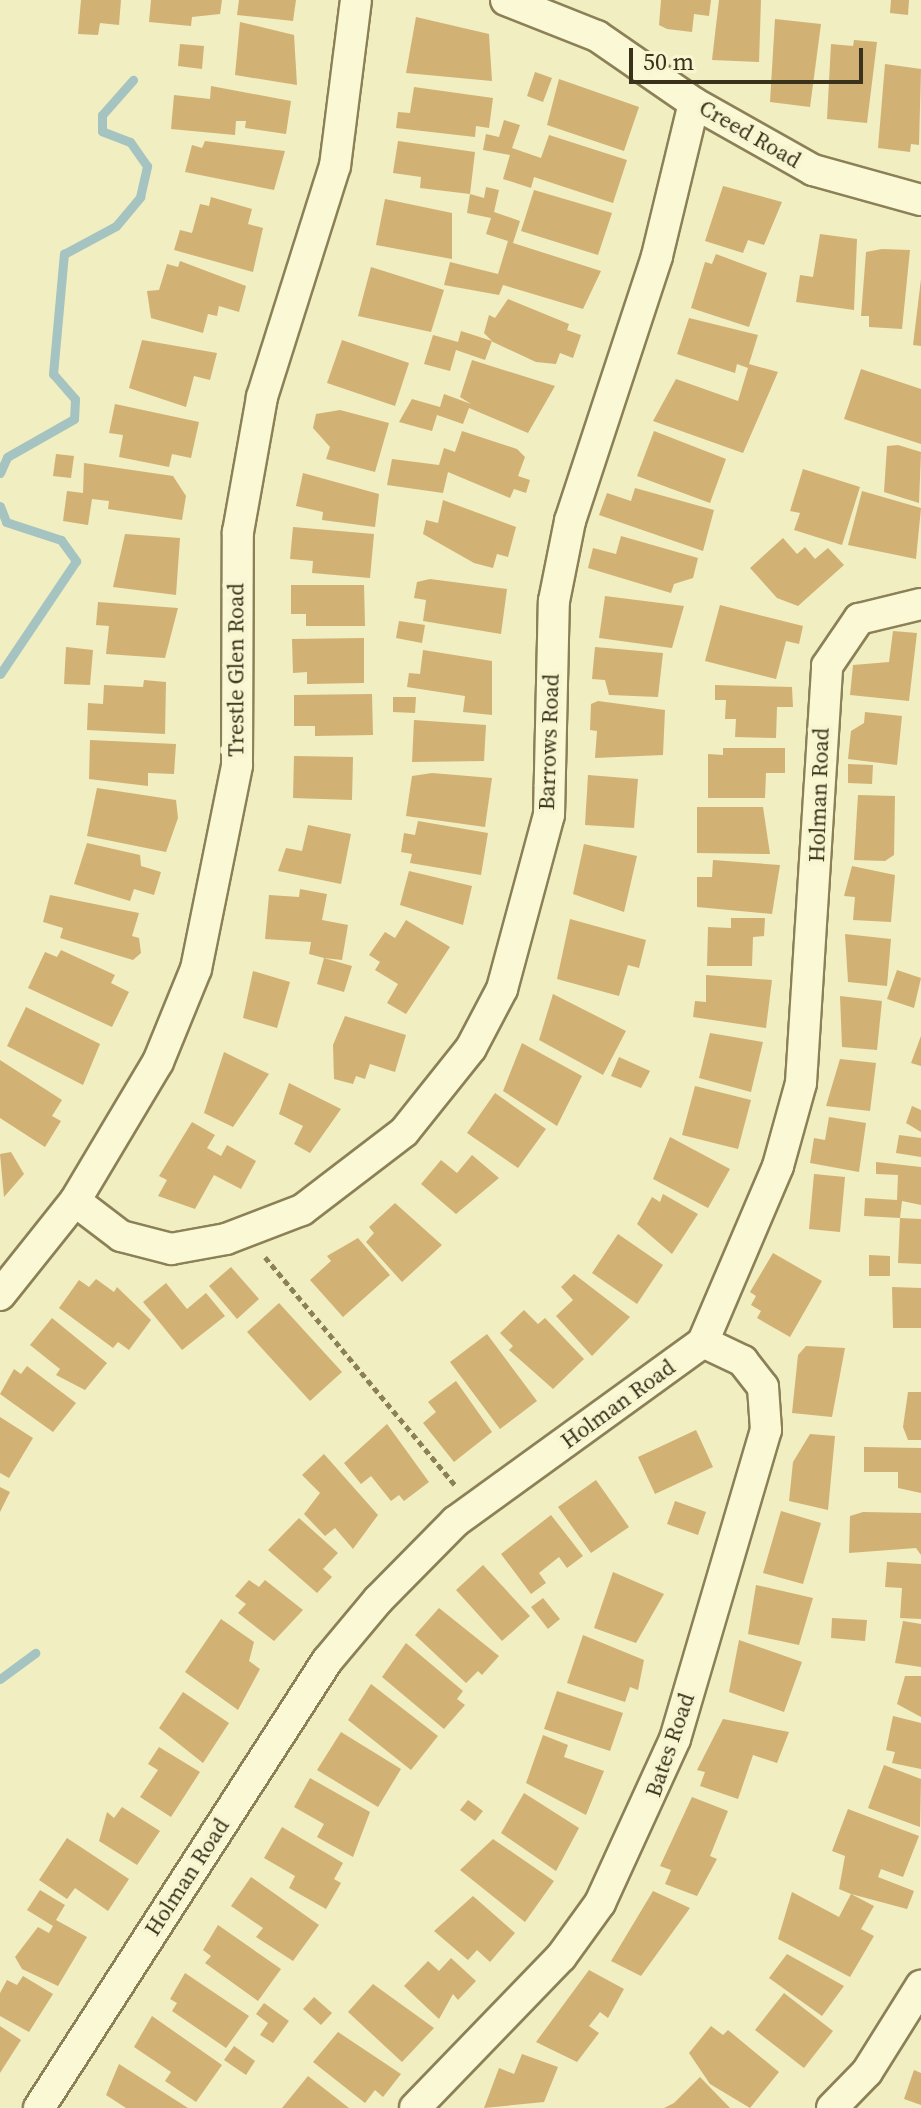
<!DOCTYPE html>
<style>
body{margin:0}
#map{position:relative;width:921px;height:2108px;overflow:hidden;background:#f1eec1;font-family:"Source Serif 4",serif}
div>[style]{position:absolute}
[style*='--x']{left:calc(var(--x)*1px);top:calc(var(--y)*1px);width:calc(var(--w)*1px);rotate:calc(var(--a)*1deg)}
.stream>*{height:9px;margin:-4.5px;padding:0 4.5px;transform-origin:4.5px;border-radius:4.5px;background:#a4c3c1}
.building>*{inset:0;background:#d2b174}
.path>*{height:5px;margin-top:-2.5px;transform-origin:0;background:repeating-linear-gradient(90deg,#8c8057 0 6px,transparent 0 10px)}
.roads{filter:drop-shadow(2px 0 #8c8057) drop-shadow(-2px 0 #8c8057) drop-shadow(0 2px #8c8057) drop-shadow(0 -2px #8c8057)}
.street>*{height:30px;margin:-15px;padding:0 15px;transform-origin:15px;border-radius:15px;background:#fbf9d5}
span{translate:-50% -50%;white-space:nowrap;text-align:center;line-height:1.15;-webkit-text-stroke:8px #f8f6d1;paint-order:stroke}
.street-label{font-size:22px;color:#3b321c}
.scale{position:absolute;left:629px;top:48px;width:234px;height:36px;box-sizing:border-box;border:4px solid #3b321c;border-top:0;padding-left:10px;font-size:24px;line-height:28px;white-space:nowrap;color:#3b321c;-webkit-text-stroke:6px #f8f6d1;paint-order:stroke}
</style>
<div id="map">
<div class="stream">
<i style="--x:0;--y:473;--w:17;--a:-66"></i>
<i style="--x:7;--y:457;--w:77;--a:-29.6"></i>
<i style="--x:74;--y:419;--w:20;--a:-87"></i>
<i style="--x:75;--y:399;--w:33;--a:-131"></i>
<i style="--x:53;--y:374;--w:121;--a:-84.8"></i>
<i style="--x:64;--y:254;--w:59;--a:-28.3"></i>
<i style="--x:116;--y:226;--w:38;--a:-50"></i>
<i style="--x:140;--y:197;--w:32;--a:-77"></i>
<i style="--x:147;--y:166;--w:29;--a:-125"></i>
<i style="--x:130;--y:142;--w:30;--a:-159"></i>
<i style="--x:102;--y:131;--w:16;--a:-90"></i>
<i style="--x:102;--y:115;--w:47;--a:-48.5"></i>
<i style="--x:0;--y:506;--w:17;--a:69"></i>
<i style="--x:6;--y:522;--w:58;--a:18.1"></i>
<i style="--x:61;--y:540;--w:26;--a:54"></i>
<i style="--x:76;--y:561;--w:136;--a:123.9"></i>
<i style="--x:0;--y:1679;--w:44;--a:-36.6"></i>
</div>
<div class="building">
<i style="clip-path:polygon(81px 0,121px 0,119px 25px,100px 23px,98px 35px,78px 34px)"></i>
<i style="clip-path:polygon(151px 0,222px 0,220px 14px,192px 17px,191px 26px,149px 22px)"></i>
<i style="clip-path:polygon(239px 0,296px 0,293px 21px,237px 15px)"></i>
<i style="clip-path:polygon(661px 0,711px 0,709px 16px,694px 14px,692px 32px,667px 29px,659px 25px)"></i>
<i style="clip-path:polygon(719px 0,761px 0,759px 62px,712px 60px)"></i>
<i style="clip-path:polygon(891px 0,909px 0,908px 15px,890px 13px)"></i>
<i style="clip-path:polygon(416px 17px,489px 34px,492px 81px,406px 73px)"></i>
<i style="clip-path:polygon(775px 19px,821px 24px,810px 107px,770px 102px)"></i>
<i style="clip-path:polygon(240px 22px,294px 35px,297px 85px,235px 75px)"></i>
<i style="clip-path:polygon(854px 40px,877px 42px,867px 123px,827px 119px,831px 44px,853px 46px)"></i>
<i style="clip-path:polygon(180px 44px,204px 46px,202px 69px,178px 66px)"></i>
<i style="clip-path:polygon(885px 64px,921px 69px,919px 145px,911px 144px,910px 152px,878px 148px)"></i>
<i style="clip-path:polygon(535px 72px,552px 78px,543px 102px,527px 96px)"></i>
<i style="clip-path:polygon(559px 79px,639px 107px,624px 151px,547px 125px)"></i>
<i style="clip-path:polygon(211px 86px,291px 101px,286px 134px,245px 128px,246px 121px,236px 121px,235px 135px,171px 129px,174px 95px,210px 99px)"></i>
<i style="clip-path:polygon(414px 87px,493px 98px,489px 128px,476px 126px,475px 137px,396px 128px,398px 112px,410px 113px)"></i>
<i style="clip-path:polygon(504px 120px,520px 125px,512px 148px,541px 158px,549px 135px,627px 160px,613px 203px,534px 177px,531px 188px,503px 179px,510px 155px,483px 150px,486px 134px,499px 137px)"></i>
<i style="clip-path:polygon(205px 141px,285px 151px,274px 190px,185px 172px,192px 145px,202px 148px)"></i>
<i style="clip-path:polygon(398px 141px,475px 152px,470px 194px,420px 188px,421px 177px,393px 173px)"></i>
<i style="clip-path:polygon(723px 186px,782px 202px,764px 245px,748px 240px,743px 253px,705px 241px)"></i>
<i style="clip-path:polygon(486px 187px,499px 190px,494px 212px,520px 221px,513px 243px,601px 271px,583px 309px,503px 285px,499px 295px,444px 285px,450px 262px,498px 274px,508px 241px,486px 234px,491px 218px,467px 213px,470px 194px,484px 198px)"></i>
<i style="clip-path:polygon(534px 190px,612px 213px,598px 255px,521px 231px)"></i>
<i style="clip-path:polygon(211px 197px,252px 209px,248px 224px,263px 228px,253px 272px,174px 250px,180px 230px,192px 233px,200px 204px,209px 206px)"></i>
<i style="clip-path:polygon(385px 199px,452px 213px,452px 259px,376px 245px)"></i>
<i style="clip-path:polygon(820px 234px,857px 239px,854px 310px,796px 302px,800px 275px,813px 277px)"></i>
<i style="clip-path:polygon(882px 249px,910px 250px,902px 329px,869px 327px,869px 316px,861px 316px,866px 252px)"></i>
<i style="clip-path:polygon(716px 254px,767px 273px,749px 327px,691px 308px,705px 262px,712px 264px)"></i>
<i style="clip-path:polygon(180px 261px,246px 286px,239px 312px,219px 306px,217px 316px,208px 314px,203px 333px,151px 318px,147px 291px,159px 290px,167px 264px,178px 267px)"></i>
<i style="clip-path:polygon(371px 267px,444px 290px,431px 332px,358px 316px)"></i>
<i style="clip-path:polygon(921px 279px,921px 346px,913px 345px)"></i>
<i style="clip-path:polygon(508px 299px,569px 324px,567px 330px,581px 335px,573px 358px,560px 353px,556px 364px,536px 362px,493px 342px,484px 333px,489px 315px,495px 318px)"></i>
<i style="clip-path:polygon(689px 318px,758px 335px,749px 364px,778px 372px,743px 453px,653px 421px,676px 379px,738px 401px,748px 368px,737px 364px,735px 373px,677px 354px)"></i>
<i style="clip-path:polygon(461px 331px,492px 341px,485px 360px,456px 350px,450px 371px,424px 364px,433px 335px,458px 342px)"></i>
<i style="clip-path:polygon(142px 340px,217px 353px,210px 380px,194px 376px,186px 407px,129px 388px)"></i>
<i style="clip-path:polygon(342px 340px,409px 363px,395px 406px,327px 383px)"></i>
<i style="clip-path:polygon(472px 360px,555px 386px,528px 433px,469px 408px,463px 424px,437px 415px,432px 431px,399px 422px,412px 399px,440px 407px,444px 394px,471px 404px,460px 397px)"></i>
<i style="clip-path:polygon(861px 369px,921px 389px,921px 444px,844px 419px)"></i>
<i style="clip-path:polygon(115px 404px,199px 422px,191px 458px,172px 454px,169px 467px,119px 457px,123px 435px,109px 433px)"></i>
<i style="clip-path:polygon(340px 410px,389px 423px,375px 472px,326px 459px,330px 447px,313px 428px,316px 414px)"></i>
<i style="clip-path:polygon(462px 431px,517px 449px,525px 457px,518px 476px,530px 480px,526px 493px,514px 489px,510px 498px,448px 472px,443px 493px,387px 485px,392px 459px,439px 465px,444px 448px,455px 452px)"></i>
<i style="clip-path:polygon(654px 431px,726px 459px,710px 503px,637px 476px)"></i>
<i style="clip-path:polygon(898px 445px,921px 452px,919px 503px,884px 492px,887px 446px)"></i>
<i style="clip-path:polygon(56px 454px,74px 456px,71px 478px,53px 476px)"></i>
<i style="clip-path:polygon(84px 463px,173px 476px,186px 496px,182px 520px,108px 509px,109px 501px,92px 499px,88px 525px,63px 521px,67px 491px,83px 493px)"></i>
<i style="clip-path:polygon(803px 469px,860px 487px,842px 545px,794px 530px,800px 513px,790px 511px)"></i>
<i style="clip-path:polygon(303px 473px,379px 494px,375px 527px,322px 520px,323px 512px,296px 506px)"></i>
<i style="clip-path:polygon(635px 488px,714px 510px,703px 551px,599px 515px,607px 493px,631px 501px)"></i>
<i style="clip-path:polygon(862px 491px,921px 508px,916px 559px,848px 545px)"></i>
<i style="clip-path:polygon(443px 500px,516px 527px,508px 557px,497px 554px,493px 568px,474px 563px,423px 534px,426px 520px,438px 523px)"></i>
<i style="clip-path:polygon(293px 527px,374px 534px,370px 578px,312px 573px,313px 561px,290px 559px)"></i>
<i style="clip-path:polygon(125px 534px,180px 538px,176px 595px,113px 587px)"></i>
<i style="clip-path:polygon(621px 536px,698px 558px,693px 578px,674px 584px,671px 593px,588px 568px,593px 548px,616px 554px)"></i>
<i style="clip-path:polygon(783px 538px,797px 554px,805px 547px,815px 559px,828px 548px,844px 565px,798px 606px,777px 598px,750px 568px)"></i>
<i style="clip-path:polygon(430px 579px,507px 589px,501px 634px,423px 621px,426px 600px,414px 598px,417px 582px)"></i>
<i style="clip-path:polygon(291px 585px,364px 585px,365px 626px,306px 626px,306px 614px,291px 614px)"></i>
<i style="clip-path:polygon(605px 596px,684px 606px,672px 648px,599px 638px)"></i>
<i style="clip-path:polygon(98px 602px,178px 608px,165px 658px,106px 654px,109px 626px,96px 625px)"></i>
<i style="clip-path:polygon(720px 605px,803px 626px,799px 644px,786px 641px,776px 679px,705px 661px)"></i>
<i style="clip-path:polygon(399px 621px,425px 625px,422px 643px,396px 638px)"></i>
<i style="clip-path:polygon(893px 631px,917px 633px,909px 701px,850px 695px,853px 665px,889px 662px)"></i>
<i style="clip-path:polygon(364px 638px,364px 683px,307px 684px,307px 672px,293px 673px,292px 639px)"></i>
<i style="clip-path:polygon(66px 647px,93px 650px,90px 685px,64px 684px)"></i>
<i style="clip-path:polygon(595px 647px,663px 653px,658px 697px,609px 695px,605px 680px,592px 679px)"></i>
<i style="clip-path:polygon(423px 650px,492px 661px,492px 715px,463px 712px,465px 696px,407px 687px,409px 673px,420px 674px)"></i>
<i style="clip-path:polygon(144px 680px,166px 682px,165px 734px,87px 730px,88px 703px,103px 704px,104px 685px,143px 687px)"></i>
<i style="clip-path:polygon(715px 685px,792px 687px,793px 707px,777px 707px,776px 738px,735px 737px,736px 719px,725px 719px,726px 700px,715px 700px)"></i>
<i style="clip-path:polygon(372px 694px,373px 735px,315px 736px,315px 726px,294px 726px,294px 695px)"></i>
<i style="clip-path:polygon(393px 697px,416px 697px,415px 713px,393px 712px)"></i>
<i style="clip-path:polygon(598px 701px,665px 710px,663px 755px,595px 758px,597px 731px,590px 730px,591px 704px)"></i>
<i style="clip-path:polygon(865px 712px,902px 716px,897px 765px,848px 759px,851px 731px,864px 723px)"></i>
<i style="clip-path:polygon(414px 720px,486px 725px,484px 761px,412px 762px)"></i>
<i style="clip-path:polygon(90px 740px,176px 744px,174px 774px,148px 773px,148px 786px,89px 779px)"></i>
<i style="clip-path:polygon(723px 748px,785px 748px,785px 773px,766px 773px,765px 798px,708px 798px,708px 754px,723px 755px)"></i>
<i style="clip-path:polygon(294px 756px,353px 757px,352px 800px,293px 798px)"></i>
<i style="clip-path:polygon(848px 764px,873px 765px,872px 784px,848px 783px)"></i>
<i style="clip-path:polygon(432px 773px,492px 778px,485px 827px,406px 816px,412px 776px)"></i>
<i style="clip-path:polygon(588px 775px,638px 779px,634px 828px,585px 825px)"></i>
<i style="clip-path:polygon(97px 788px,176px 800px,178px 818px,166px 852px,87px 836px)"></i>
<i style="clip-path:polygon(858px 795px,895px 796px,894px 855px,885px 861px,854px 860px)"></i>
<i style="clip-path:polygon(697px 807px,763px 807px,770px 854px,697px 853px)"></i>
<i style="clip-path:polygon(418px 821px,488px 833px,481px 875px,410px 863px,412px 854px,401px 852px,404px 833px,415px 835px)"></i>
<i style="clip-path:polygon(308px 825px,351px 834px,341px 884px,278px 871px,286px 848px,302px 851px)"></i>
<i style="clip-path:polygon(87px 843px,140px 855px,141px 866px,161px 872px,154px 895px,134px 889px,130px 901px,74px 884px)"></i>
<i style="clip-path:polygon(584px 844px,637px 856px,624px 912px,573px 894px)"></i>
<i style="clip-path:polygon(713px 860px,780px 865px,772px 914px,697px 907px,697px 877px,712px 877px)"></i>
<i style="clip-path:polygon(852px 866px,895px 875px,891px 922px,853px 920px,855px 897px,844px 896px)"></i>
<i style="clip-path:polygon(409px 871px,472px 886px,463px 925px,400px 905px)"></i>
<i style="clip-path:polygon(300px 889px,327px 894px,322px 920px,348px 925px,342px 960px,324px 958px,352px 966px,344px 992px,317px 984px,324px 958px,309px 954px,311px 942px,265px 939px,269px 895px,299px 897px)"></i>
<i style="clip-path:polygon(50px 895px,139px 913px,132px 936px,139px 938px,141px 953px,133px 960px,60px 938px,63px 928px,43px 922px)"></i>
<i style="clip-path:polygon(731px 918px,765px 918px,764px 936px,753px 937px,752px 966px,707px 966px,708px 927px,731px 928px)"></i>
<i style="clip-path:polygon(570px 919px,646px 940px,639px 968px,628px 965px,619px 996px,557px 979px)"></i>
<i style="clip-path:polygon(406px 920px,450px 947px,406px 1014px,387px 1003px,398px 984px,375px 970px,380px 962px,369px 955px,385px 932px,395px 938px)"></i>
<i style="clip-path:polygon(845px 934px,891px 939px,887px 986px,848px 982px)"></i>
<i style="clip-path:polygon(61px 950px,115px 975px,111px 983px,129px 992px,112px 1027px,28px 988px,45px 952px,57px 957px)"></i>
<i style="clip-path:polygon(897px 970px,921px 978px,914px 1008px,887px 999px)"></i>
<i style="clip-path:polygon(253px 971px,290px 982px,277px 1028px,243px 1018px)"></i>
<i style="clip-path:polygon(706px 975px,772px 980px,766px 1028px,693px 1017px,695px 1001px,706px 1002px)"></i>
<i style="clip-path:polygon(553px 994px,626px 1031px,603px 1075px,539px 1040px)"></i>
<i style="clip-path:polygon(840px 996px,882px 1001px,877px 1050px,842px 1047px)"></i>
<i style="clip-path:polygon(26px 1007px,100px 1044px,83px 1085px,7px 1046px)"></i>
<i style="clip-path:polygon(345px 1016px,406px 1035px,395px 1072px,370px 1064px,365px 1079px,356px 1076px,353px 1084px,334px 1079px,333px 1045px)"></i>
<i style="clip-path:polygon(710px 1033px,763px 1042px,751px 1092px,699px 1078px)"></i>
<i style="clip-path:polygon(921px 1036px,921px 1066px,911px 1063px)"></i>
<i style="clip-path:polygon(522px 1043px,582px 1076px,557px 1126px,503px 1091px)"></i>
<i style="clip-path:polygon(224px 1052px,269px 1074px,233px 1127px,204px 1113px)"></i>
<i style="clip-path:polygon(619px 1057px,650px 1071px,641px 1088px,611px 1076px)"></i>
<i style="clip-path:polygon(840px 1059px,876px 1063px,870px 1111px,826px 1106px)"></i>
<i style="clip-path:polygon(0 1060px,62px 1100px,52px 1116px,61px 1121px,45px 1147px,0 1118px)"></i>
<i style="clip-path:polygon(289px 1083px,341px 1109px,310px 1153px,294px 1144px,303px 1126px,279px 1114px)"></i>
<i style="clip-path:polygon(695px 1086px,751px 1100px,738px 1149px,682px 1135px)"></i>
<i style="clip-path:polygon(495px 1093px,546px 1129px,518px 1168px,467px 1133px)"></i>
<i style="clip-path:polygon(912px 1106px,921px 1110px,921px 1132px,906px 1123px)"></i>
<i style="clip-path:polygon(829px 1117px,866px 1123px,859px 1172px,810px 1163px,814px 1138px,825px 1140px)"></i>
<i style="clip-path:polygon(192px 1122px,215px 1135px,207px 1148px,221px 1156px,227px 1145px,256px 1161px,241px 1189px,214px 1175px,195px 1209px,158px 1196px,167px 1180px,159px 1176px)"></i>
<i style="clip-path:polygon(899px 1135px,921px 1138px,921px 1157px,896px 1153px)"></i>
<i style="clip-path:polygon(670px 1137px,730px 1169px,708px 1208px,653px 1179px)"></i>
<i style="clip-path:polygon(11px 1152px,24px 1174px,4px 1197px,0 1154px)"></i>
<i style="clip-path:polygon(472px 1155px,499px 1178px,456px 1214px,421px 1184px,441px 1160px,457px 1173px)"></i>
<i style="clip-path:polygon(876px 1162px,921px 1167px,921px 1205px,902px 1201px,900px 1218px,864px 1216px,865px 1198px,897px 1200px,898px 1175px,876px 1174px)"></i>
<i style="clip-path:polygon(814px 1174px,845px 1177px,840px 1232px,809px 1229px)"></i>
<i style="clip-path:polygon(663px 1194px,698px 1214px,672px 1254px,637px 1224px,652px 1197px,660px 1202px)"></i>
<i style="clip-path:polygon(395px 1203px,442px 1245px,402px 1282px,366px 1242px,374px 1233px,369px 1227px)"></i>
<i style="clip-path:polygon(900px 1218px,921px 1219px,921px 1264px,898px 1263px)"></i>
<i style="clip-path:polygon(618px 1234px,663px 1265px,637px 1304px,592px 1273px)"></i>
<i style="clip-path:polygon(358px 1238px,390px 1275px,343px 1317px,310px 1280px,331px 1261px,327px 1256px)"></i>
<i style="clip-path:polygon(773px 1253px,822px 1281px,790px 1337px,757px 1318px,761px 1311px,751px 1305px,756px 1296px,750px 1292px)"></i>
<i style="clip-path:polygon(869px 1255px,890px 1256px,890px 1276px,869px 1276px)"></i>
<i style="clip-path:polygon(231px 1267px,259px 1299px,237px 1319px,209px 1286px)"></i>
<i style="clip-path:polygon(574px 1274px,630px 1317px,592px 1356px,556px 1316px,573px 1300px,561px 1287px)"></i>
<i style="clip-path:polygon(96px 1279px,114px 1292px,117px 1287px,151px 1320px,129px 1350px,118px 1342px,113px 1348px,59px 1308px,79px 1280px,89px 1287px)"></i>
<i style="clip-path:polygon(166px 1283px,187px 1309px,206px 1293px,225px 1316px,182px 1350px,143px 1302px)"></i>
<i style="clip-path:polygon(892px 1287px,921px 1288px,921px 1328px,893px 1328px)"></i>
<i style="clip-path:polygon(279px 1303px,342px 1372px,310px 1401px,247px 1332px)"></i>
<i style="clip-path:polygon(524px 1310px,538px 1324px,545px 1318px,584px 1359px,553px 1389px,509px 1350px,513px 1346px,500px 1333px)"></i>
<i style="clip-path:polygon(52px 1318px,107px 1363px,85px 1390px,56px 1375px,60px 1369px,30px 1345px)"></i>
<i style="clip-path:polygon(487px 1334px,537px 1401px,500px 1429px,450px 1362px)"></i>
<i style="clip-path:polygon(806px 1346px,845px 1348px,832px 1417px,792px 1413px,798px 1355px)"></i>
<i style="clip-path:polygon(27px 1366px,76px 1403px,53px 1432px,0 1394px,14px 1369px,21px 1374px)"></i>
<i style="clip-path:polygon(456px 1381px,492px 1432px,454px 1462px,423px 1423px,436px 1412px,428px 1402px)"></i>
<i style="clip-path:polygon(908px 1392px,921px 1392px,921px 1440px,908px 1440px,903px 1427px)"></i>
<i style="clip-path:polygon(0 1417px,33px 1438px,9px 1478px,0 1473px)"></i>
<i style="clip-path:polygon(387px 1424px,429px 1482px,404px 1501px,399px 1495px,391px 1501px,371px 1476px,361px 1484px,344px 1463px)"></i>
<i style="clip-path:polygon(696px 1430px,713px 1467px,655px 1494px,638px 1457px)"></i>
<i style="clip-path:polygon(810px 1434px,835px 1436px,828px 1510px,789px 1501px,793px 1462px)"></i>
<i style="clip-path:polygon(864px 1447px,921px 1448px,921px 1493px,898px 1488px,898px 1472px,864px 1472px)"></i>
<i style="clip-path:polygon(324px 1454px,378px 1515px,353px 1549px,335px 1528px,325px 1536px,304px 1514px,320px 1493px,302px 1475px)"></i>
<i style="clip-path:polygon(596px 1480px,629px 1527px,591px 1553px,558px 1507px)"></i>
<i style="clip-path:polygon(0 1487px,10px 1492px,0 1512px)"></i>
<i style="clip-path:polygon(675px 1501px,706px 1512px,698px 1535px,667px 1524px)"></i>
<i style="clip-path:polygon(781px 1511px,821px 1523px,803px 1584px,763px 1573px)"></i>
<i style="clip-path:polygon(863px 1512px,921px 1513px,921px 1555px,916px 1548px,849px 1553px,850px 1516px)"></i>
<i style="clip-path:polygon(551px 1515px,583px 1556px,567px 1568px,559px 1557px,539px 1573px,546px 1583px,531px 1594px,501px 1554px)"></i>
<i style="clip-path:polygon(299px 1518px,338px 1553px,323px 1569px,332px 1577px,317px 1593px,268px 1550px)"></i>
<i style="clip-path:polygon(887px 1562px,921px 1564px,921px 1619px,900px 1618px,902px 1588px,885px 1587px)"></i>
<i style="clip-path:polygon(483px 1565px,530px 1616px,502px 1641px,456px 1590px)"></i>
<i style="clip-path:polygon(613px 1572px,664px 1594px,636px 1643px,594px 1628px)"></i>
<i style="clip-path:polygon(249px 1580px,259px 1587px,265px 1580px,303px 1610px,274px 1641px,238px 1613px,246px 1604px,235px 1596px)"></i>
<i style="clip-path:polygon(756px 1585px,813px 1598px,799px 1645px,748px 1634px)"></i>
<i style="clip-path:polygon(543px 1598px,560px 1619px,548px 1629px,531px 1607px)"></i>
<i style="clip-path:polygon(439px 1608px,499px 1656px,482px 1675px,478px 1671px,466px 1683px,415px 1635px)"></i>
<i style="clip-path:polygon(832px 1618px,867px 1620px,865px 1641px,831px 1638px)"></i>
<i style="clip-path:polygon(221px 1619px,254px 1642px,249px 1661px,260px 1669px,238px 1710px,185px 1672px)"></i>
<i style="clip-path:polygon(903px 1621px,921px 1624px,921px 1667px,895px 1663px)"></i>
<i style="clip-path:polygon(583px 1635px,644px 1660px,638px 1690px,630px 1687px,625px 1702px,567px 1683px)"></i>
<i style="clip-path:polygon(739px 1640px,802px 1662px,784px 1712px,729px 1692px)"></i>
<i style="clip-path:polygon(406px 1643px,463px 1691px,457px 1699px,465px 1705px,444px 1729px,382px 1677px)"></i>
<i style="clip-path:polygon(905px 1676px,921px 1676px,921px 1717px,897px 1704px)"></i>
<i style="clip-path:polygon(371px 1684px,438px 1736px,411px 1770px,348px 1720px)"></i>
<i style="clip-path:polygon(557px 1691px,623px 1713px,610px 1751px,544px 1729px)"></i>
<i style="clip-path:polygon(183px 1692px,229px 1723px,203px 1763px,159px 1728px)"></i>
<i style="clip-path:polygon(893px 1716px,921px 1723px,921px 1769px,892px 1763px,895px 1752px,886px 1750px)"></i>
<i style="clip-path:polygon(723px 1719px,789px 1732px,777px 1763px,753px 1755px,738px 1799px,700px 1786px,705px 1772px,697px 1770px)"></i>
<i style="clip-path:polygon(341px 1732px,401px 1769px,378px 1807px,317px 1770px)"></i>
<i style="clip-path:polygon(543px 1735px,568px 1745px,564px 1757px,604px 1771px,586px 1815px,526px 1783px)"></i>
<i style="clip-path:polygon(159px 1747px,200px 1772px,171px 1817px,140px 1797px,158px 1770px,148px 1764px)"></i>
<i style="clip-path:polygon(884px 1765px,921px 1779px,920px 1827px,868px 1808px)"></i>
<i style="clip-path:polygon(310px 1778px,370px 1812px,353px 1857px,317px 1837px,324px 1824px,294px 1807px)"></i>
<i style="clip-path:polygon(524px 1793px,579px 1828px,556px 1871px,501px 1833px)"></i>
<i style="clip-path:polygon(692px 1797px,728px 1811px,710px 1856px,717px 1859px,697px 1896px,665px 1884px,671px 1870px,660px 1866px)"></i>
<i style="clip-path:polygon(468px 1800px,483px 1811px,475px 1821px,460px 1810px)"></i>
<i style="clip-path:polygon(122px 1807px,160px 1831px,137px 1865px,99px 1841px,107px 1812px,114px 1818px)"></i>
<i style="clip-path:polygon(848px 1809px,919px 1836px,903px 1877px,881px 1869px,878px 1877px,914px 1891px,907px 1909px,851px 1894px,874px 1906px,861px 1929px,874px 1936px,850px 1977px,778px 1939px,792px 1892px,839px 1917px,851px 1894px,839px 1889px,845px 1856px,832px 1851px)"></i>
<i style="clip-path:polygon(282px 1827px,343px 1863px,334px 1879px,341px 1883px,326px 1909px,289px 1888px,295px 1876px,264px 1858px)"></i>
<i style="clip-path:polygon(67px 1838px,129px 1879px,108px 1911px,75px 1888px,67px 1899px,39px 1880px)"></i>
<i style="clip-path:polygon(493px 1839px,554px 1881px,525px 1922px,460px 1870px)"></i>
<i style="clip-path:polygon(251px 1877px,319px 1925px,293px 1961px,256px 1937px,263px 1928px,231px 1906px)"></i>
<i style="clip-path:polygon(40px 1890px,65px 1905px,56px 1920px,87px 1937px,58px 1986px,22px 1969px,15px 1957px,38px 1927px,49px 1933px,53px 1926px,27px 1910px)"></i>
<i style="clip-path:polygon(653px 1891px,690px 1908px,641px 1976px,611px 1961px)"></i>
<i style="clip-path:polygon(473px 1896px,515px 1933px,490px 1962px,477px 1950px,468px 1960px,434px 1931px)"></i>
<i style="clip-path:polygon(218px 1925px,281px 1969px,258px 2001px,205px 1963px,211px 1956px,203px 1950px)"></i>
<i style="clip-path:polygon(787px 1954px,844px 1986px,822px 2016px,769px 1978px)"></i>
<i style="clip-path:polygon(451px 1958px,476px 1981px,458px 2000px,453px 1994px,439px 2019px,404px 1986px,428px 1961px,439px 1971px)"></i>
<i style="clip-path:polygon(589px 1970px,624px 1989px,608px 2018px,600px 2012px,589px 2026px,599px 2033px,577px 2062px,536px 2042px)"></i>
<i style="clip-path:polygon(185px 1973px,249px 2016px,226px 2048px,172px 2011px,177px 2003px,170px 1999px)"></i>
<i style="clip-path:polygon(23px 1976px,53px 1994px,29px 2032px,0 2016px,0 1993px,7px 1980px,17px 1985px)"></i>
<i style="clip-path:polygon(373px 1984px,434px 2028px,402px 2062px,348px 2012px)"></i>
<i style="clip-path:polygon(784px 1993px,833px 2031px,804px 2068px,755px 2030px)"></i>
<i style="clip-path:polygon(314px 1997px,332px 2013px,321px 2025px,303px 2009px)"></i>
<i style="clip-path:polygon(264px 2003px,289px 2021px,273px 2043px,260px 2035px,268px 2023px,256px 2014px)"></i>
<i style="clip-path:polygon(152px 2016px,222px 2065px,196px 2102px,165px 2081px,171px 2072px,134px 2047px)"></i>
<i style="clip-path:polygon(0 2026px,21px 2040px,0 2073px)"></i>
<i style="clip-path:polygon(711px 2026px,723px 2035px,728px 2030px,779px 2072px,750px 2108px,710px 2084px,689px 2053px)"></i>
<i style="clip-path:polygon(338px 2032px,401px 2074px,383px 2097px,375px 2090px,365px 2103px,313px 2062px)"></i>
<i style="clip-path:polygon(234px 2046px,255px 2061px,246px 2075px,224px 2060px)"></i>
<i style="clip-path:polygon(522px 2054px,558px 2067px,544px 2102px,484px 2108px,499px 2068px,514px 2074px)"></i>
<i style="clip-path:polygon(119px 2064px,188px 2108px,126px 2108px,106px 2095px)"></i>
<i style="clip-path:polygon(914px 2070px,921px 2073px,921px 2105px,904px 2099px)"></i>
<i style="clip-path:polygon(308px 2076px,349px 2108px,282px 2108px)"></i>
<i style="clip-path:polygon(700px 2077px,730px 2108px,664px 2108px,674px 2103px)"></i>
</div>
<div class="path">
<i style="--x:265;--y:1257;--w:298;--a:50.2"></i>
</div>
<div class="roads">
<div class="street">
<i style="--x:506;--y:0;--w:98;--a:21.6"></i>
<i style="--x:597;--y:36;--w:118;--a:34.6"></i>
<i style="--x:694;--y:103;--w:137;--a:29.4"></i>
<i style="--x:813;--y:170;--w:112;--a:15.5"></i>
<i style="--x:75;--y:1201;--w:58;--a:37.3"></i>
<i style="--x:121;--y:1236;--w:52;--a:14.6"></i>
<i style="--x:171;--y:1249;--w:56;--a:-10.3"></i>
<i style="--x:226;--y:1239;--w:81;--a:-20.9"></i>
<i style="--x:302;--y:1210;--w:128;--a:-37.4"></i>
<i style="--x:404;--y:1132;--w:107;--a:-51.4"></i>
<i style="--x:471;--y:1048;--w:67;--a:-62.3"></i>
<i style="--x:502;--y:989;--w:180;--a:-74.9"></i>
<i style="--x:549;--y:815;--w:214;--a:-88.7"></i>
<i style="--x:554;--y:601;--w:82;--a:-78.7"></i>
<i style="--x:570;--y:521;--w:279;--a:-71.8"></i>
<i style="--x:657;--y:256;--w:157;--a:-76.4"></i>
<i style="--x:0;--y:1295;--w:120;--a:-51.4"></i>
<i style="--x:75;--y:1201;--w:162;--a:-59.2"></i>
<i style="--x:158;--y:1062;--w:100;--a:-67.8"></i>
<i style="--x:196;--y:969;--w:208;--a:-78.6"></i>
<i style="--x:237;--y:765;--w:233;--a:-89.8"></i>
<i style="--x:238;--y:532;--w:137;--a:-79.9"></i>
<i style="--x:262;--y:397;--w:242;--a:-72.5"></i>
<i style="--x:335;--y:166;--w:167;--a:-82.8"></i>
<i style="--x:39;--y:2108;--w:532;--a:-57.21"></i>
<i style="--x:327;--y:1661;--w:80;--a:-50.1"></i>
<i style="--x:378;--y:1600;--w:111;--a:-45.4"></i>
<i style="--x:456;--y:1521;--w:305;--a:-35.9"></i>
<i style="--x:703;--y:1342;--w:191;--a:-66.9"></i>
<i style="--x:778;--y:1166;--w:86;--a:-74.5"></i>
<i style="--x:801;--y:1083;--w:418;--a:-86.4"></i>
<i style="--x:827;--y:666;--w:57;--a:-55.8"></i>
<i style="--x:859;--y:619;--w:64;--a:-13.6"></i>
<i style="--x:415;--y:2108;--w:210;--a:-46"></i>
<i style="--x:561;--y:1957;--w:67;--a:-54.2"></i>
<i style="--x:600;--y:1903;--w:180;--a:-65.4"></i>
<i style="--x:675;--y:1739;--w:322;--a:-73.6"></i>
<i style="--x:766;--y:1430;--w:43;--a:-94"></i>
<i style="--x:763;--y:1387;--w:33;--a:-128"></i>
<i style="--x:743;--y:1361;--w:44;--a:-154.6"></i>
<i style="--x:832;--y:2108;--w:50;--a:-45.8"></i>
<i style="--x:867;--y:2072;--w:102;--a:-57.9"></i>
</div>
</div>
<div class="street-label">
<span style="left:750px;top:134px;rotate:30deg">Creed Road</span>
<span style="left:236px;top:670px;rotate:-90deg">Trestle Glen Road</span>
<span style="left:549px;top:742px;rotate:-88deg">Barrows Road</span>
<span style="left:819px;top:795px;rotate:-88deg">Holman Road</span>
<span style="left:618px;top:1404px;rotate:-36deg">Holman Road</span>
<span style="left:670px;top:1745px;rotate:-71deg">Bates Road</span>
<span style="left:187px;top:1877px;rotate:-57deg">Holman Road</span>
</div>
<div class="scale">50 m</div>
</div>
